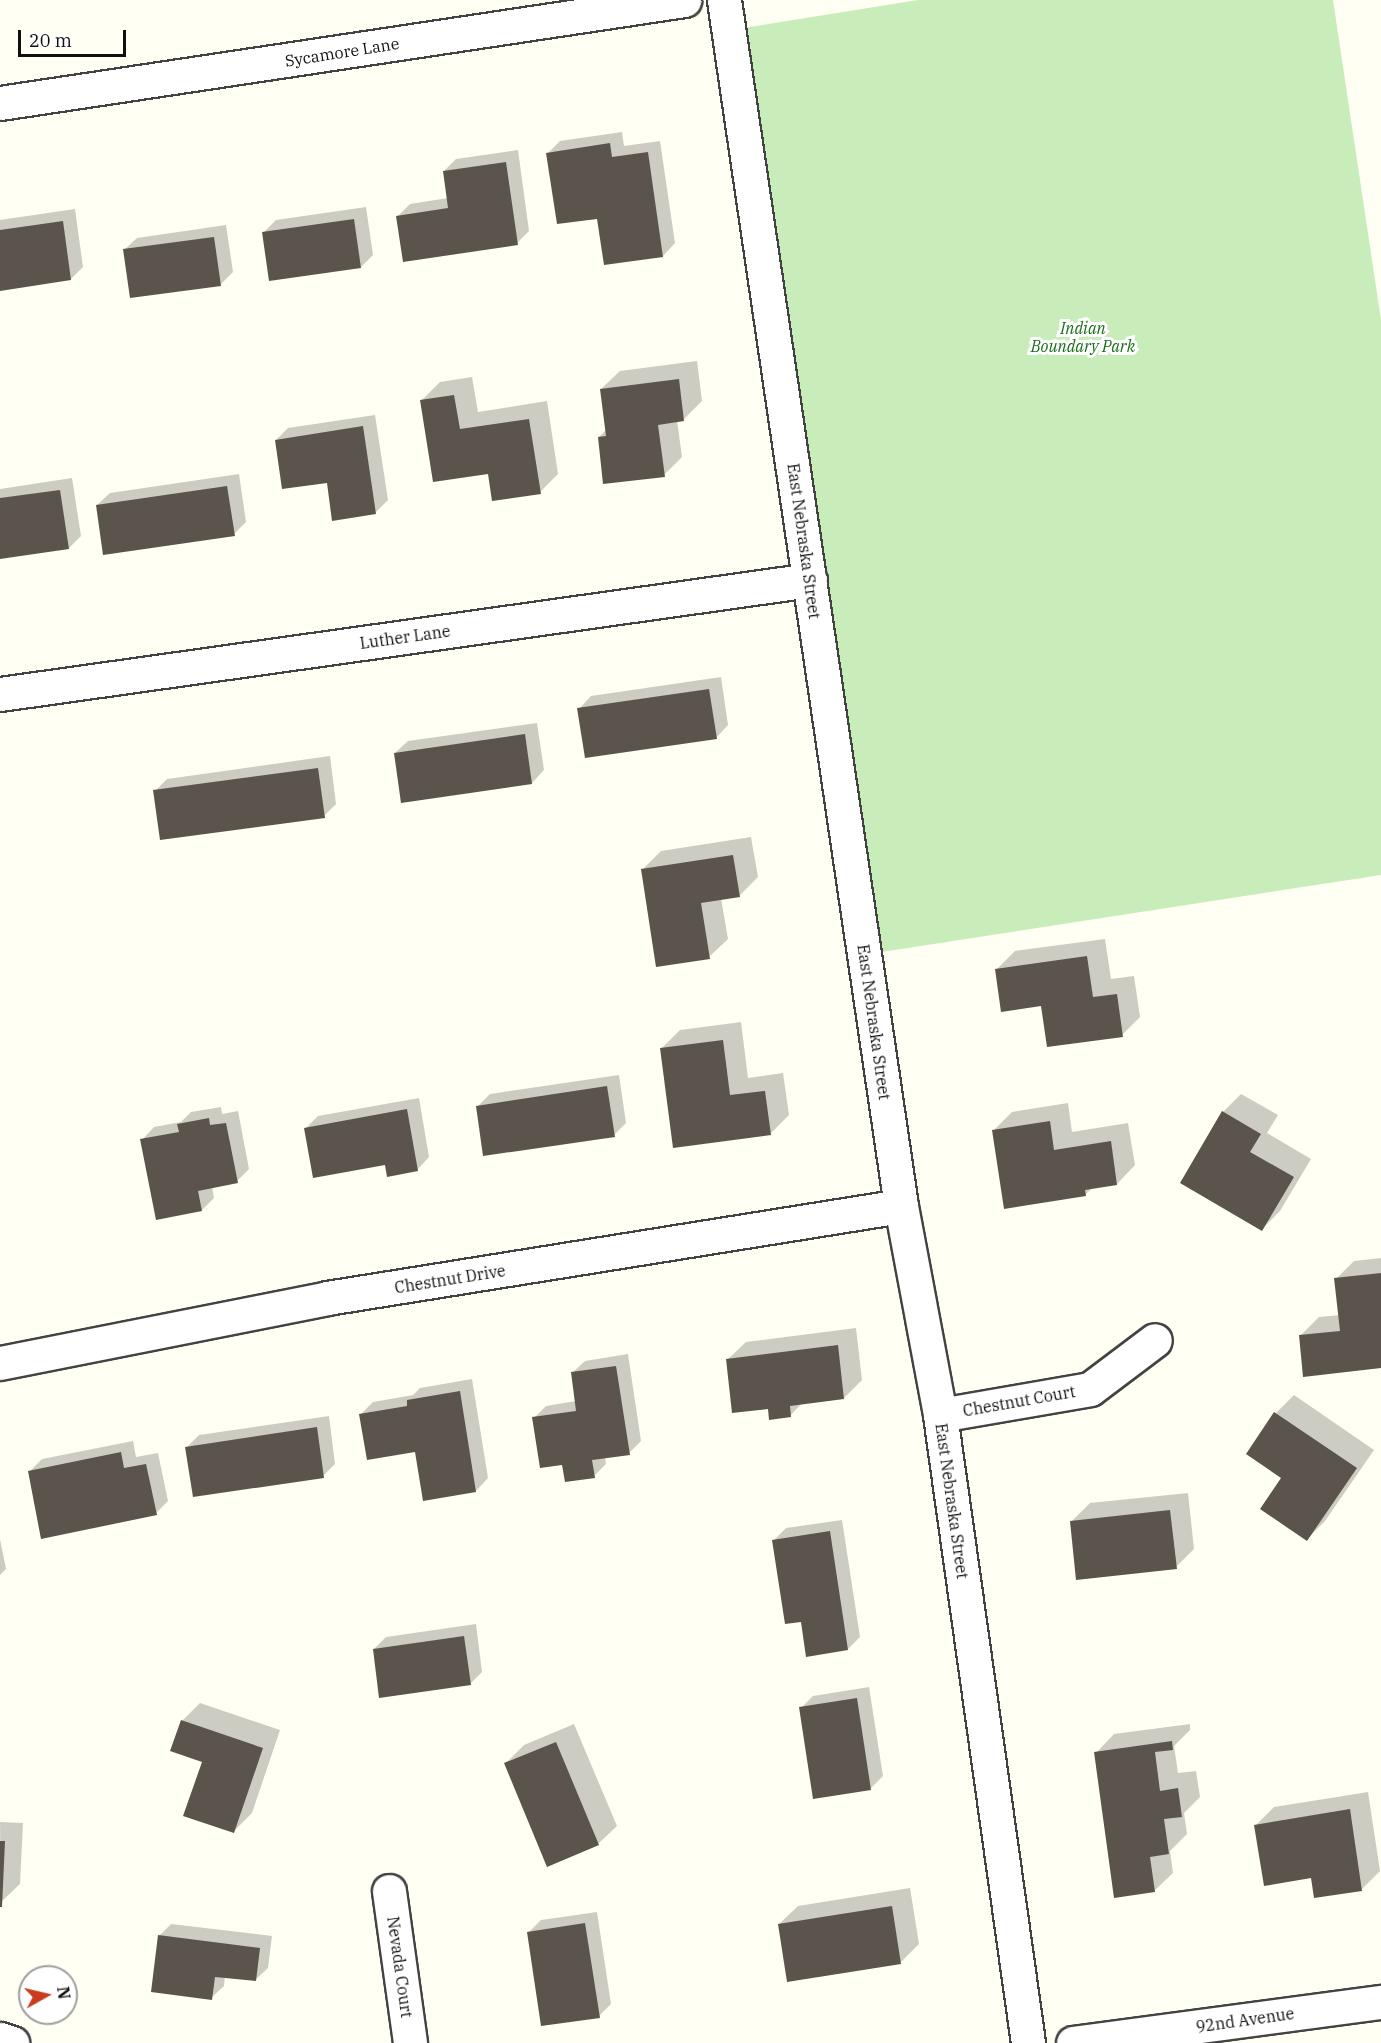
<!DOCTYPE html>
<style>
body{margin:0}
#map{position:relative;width:1381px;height:2043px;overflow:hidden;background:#fffff3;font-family:"IBM Plex Serif",serif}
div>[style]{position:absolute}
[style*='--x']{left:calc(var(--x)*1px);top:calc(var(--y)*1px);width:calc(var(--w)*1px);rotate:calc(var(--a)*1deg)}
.green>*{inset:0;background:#c9edba}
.shadow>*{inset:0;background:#0003}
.building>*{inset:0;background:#5a544c}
.roads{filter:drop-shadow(2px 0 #434343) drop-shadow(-2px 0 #434343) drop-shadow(0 2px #434343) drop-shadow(0 -2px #434343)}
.street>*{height:33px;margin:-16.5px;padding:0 16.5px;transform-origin:16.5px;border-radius:16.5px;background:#fff}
span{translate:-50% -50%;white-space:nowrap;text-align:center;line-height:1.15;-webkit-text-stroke:6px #fff;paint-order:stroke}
.street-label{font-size:16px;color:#101010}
.park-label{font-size:16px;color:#1b6d1c;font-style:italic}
.north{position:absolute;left:18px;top:1965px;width:60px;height:60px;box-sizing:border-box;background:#fff;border:2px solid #9f9f9f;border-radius:50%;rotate:82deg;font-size:16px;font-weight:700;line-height:24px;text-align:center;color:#101010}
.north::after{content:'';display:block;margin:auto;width:21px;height:27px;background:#ca3c1f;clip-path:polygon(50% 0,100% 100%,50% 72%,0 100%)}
.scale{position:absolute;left:18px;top:30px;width:108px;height:27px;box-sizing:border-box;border:3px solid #101010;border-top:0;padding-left:8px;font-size:18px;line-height:21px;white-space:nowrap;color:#101010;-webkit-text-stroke:4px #fff;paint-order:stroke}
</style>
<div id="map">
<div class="green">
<i style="clip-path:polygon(918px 0,1333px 0,1381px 320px,1381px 875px,875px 953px,737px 29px)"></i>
</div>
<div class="shadow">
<i style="clip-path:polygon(622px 132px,624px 146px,660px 141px,675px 243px,663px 256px,598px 217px,548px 153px,560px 141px)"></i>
<i style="clip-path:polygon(518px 150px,529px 231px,517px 243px,398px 216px,410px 204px,448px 198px,444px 171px,456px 159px)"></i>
<i style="clip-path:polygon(366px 207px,373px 255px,361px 267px,264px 232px,276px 220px)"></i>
<i style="clip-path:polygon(75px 209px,83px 267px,71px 279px,0 289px,0 220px)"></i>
<i style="clip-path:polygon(226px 225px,233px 272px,220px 285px,124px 250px,137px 238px)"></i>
<i style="clip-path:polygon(697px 361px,702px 401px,683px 420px,677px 420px,682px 457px,664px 475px,599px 437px,606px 430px,601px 389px,620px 371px)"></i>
<i style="clip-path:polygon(472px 377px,478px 412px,547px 401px,558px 474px,540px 492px,489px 472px,422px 400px,440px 382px)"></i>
<i style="clip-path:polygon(375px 415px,388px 500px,376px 512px,328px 481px,276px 440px,288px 428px)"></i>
<i style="clip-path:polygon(239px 474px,246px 522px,234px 534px,97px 505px,110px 493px)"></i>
<i style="clip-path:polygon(72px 478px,81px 536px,69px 548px,0 558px,0 489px)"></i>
<i style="clip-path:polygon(721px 677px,728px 725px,716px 738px,579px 709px,591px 696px)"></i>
<i style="clip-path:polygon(537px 723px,544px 770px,532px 783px,395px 753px,408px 741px)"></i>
<i style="clip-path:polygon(330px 756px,336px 804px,324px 816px,155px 791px,167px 779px)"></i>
<i style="clip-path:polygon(751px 837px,758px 877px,739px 896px,721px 898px,728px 939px,709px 957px,643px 869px,661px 851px)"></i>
<i style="clip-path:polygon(1105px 939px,1111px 979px,1134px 976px,1140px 1017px,1122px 1035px,1043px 1004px,997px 969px,1015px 951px)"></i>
<i style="clip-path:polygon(741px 1022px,748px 1078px,783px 1073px,789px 1115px,770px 1134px,662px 1048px,680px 1030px)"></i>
<i style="clip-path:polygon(619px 1075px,626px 1123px,614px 1135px,478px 1106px,490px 1094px)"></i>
<i style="clip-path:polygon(1241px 1094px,1278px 1115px,1267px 1133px,1311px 1159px,1280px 1211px,1262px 1229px,1223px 1112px)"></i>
<i style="clip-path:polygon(419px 1098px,429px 1157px,417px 1170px,305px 1129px,318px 1116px)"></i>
<i style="clip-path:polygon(1068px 1103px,1072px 1132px,1128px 1123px,1135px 1165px,1117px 1184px,1093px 1187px,1085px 1195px,993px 1131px,1012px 1112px)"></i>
<i style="clip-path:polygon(221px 1107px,222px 1114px,238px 1111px,249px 1169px,237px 1181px,212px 1186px,214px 1198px,202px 1210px,142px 1140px,154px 1127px,181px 1122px,191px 1112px)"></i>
<i style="clip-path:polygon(1381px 1258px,1381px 1367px,1300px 1336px,1319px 1317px,1340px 1315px,1336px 1279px,1354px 1261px)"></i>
<i style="clip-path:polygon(856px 1328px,862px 1380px,844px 1398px,802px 1403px,790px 1416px,770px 1407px,727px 1360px,746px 1342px)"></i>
<i style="clip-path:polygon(628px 1354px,641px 1441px,629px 1453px,605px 1457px,606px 1464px,594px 1476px,563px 1463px,534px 1418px,546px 1406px,576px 1401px,572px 1373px,585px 1361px)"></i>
<i style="clip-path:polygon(472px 1379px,488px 1478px,476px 1491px,361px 1414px,373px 1402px,413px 1395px,420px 1388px)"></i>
<i style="clip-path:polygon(1294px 1395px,1374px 1450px,1325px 1521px,1307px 1539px,1283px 1478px,1248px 1453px,1276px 1413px)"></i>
<i style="clip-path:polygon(329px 1416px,335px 1464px,323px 1476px,187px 1447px,199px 1435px)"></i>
<i style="clip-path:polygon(133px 1441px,136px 1457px,158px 1453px,168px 1501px,156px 1513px,29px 1472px,42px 1459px)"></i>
<i style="clip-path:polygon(1188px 1493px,1194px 1549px,1176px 1567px,1071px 1522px,1090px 1503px)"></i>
<i style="clip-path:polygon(842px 1520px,860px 1637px,848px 1649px,803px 1620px,774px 1540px,786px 1528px)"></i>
<i style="clip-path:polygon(0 1539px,6px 1569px,0 1575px)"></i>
<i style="clip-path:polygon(476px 1624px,482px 1672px,470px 1684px,374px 1649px,386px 1637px)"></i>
<i style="clip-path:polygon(869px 1687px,883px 1776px,871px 1788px,815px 1797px,801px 1708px,813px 1696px)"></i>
<i style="clip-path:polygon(200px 1703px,280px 1730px,252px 1813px,234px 1831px,203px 1761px,182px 1721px)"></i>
<i style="clip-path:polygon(574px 1724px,617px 1826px,598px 1844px,505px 1764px,524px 1745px)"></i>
<i style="clip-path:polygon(1190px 1724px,1190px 1730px,1174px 1746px,1178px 1773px,1196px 1771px,1200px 1797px,1184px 1813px,1187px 1834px,1170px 1851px,1173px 1873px,1154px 1891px,1096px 1753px,1114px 1734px)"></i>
<i style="clip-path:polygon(1368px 1792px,1380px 1871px,1362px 1889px,1312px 1877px,1256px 1825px,1274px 1807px)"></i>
<i style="clip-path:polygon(0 1822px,23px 1823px,20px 1884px,1px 1902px)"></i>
<i style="clip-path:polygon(910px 1888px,919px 1944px,901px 1962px,779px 1924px,798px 1906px)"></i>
<i style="clip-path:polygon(597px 1912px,611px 2004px,599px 2016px,528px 1933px,541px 1920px)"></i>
<i style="clip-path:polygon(171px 1924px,272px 1936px,268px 1968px,255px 1980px,225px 1976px,224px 1986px,211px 1998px,159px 1936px)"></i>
</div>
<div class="building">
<i style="clip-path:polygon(610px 143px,612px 157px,648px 152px,663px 257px,604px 265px,597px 219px,557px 224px,546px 153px)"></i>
<i style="clip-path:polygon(506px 162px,518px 245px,403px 262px,396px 216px,448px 208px,443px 171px)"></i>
<i style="clip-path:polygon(354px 219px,361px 268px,269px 281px,262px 232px)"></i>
<i style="clip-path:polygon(63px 221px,71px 280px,0 291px,0 230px)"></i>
<i style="clip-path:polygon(214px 237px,221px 286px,130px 298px,123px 249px)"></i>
<i style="clip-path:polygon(679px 379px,684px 421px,658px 425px,665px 477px,603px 484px,598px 437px,606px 436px,600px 389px)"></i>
<i style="clip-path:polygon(454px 395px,460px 429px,529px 419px,541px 494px,492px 501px,488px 474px,433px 482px,420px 400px)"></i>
<i style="clip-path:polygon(363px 426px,376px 514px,332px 521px,327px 483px,282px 489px,275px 440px)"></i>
<i style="clip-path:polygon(227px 486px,235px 536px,103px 555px,96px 505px)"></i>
<i style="clip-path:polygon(60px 490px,69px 549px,0 559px,0 498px)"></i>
<i style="clip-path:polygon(709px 689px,717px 739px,585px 758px,577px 708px)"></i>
<i style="clip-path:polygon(525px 734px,532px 784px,401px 803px,394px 753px)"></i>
<i style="clip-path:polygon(318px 768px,325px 818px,160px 840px,153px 790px)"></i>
<i style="clip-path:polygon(733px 855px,740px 897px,701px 903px,710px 959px,656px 967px,641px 869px)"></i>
<i style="clip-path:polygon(1087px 956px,1093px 997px,1117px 994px,1123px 1037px,1047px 1047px,1041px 1006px,1001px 1012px,995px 969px)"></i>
<i style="clip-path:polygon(723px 1040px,730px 1095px,765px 1091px,771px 1135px,673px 1148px,660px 1048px)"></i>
<i style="clip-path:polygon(607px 1086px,615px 1137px,483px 1156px,476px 1106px)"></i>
<i style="clip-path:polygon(407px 1109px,418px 1171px,387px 1177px,385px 1165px,313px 1178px,304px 1128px)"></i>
<i style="clip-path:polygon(1222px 1111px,1261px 1134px,1250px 1152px,1294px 1177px,1262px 1231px,1180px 1183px)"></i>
<i style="clip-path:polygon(209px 1118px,210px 1125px,226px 1123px,238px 1183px,198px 1191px,202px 1211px,156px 1220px,140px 1139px,179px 1132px,177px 1124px)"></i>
<i style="clip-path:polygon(1050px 1121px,1054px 1150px,1111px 1141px,1117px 1185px,1085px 1190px,1086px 1196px,1004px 1209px,992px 1130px)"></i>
<i style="clip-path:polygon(1381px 1273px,1381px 1368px,1303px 1377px,1299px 1335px,1340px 1331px,1334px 1278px)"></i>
<i style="clip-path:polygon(838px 1345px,844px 1399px,790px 1406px,791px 1417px,769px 1420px,768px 1409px,732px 1413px,726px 1359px)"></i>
<i style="clip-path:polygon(616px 1366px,630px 1455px,592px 1460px,595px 1478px,565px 1482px,562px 1465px,540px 1468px,532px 1417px,576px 1411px,571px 1372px)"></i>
<i style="clip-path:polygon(460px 1391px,476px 1492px,423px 1501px,415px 1452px,367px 1460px,359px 1414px,407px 1406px,407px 1400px)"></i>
<i style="clip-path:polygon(1274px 1412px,1357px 1468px,1307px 1541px,1260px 1509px,1281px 1478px,1246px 1454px)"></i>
<i style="clip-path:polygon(317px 1427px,324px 1478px,193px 1497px,185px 1447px)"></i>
<i style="clip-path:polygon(121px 1452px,124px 1468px,146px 1464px,157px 1515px,41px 1539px,28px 1471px)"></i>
<i style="clip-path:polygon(1170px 1510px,1177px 1569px,1076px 1580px,1070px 1521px)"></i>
<i style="clip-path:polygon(830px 1531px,848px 1650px,806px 1657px,801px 1622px,785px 1624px,772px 1540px)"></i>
<i style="clip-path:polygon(464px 1636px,471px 1685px,379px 1698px,373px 1649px)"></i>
<i style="clip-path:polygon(857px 1698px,871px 1790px,813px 1799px,799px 1707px)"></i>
<i style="clip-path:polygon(181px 1720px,263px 1748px,234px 1833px,183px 1816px,202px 1762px,170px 1751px)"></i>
<i style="clip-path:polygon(1172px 1741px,1173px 1750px,1155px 1752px,1160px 1791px,1178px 1788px,1182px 1817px,1164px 1819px,1169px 1854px,1150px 1857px,1155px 1892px,1114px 1898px,1094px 1752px)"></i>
<i style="clip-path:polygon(556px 1742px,599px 1845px,547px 1867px,504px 1763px)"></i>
<i style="clip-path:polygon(1350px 1809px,1362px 1891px,1314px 1898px,1311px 1878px,1264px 1886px,1254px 1825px)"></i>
<i style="clip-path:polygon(0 1841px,5px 1841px,2px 1907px,0 1907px)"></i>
<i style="clip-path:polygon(892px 1906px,901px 1964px,787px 1982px,778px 1924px)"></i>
<i style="clip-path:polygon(585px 1923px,600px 2018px,541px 2026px,527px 1932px)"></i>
<i style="clip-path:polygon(158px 1935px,260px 1948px,256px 1981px,215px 1977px,212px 2000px,151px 1992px)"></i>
</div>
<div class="roads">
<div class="street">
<i style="--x:724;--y:0;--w:1219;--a:81.65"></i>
<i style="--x:901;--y:1206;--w:213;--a:79.4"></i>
<i style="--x:940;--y:1415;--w:634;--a:82.02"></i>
<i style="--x:0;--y:103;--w:692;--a:-8.56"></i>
<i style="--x:0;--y:694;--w:818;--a:-8.01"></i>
<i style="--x:0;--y:1363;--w:333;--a:-11.2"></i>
<i style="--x:327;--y:1298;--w:581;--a:-9.11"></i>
<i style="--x:940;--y:1415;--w:152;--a:-9.8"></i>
<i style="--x:1090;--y:1389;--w:81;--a:-37"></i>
<i style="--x:389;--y:1891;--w:153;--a:82.1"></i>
<i style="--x:0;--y:2039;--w:13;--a:18"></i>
<i style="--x:1073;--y:2043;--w:311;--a:-7.6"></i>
</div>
</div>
<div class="street-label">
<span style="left:342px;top:52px;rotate:-9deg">Sycamore Lane</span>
<span style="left:804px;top:541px;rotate:82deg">East Nebraska Street</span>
<span style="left:405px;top:637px;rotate:-8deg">Luther Lane</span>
<span style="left:874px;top:1022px;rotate:82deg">East Nebraska Street</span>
<span style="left:450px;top:1279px;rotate:-9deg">Chestnut Drive</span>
<span style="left:1019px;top:1401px;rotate:-10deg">Chestnut Court</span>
<span style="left:952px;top:1501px;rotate:82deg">East Nebraska Street</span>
<span style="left:400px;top:1967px;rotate:82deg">Nevada Court</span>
<span style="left:1245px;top:2020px;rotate:-8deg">92nd Avenue</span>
</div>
<div class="park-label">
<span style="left:1083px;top:337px">Indian<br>Boundary Park</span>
</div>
<div class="north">N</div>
<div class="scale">20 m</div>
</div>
